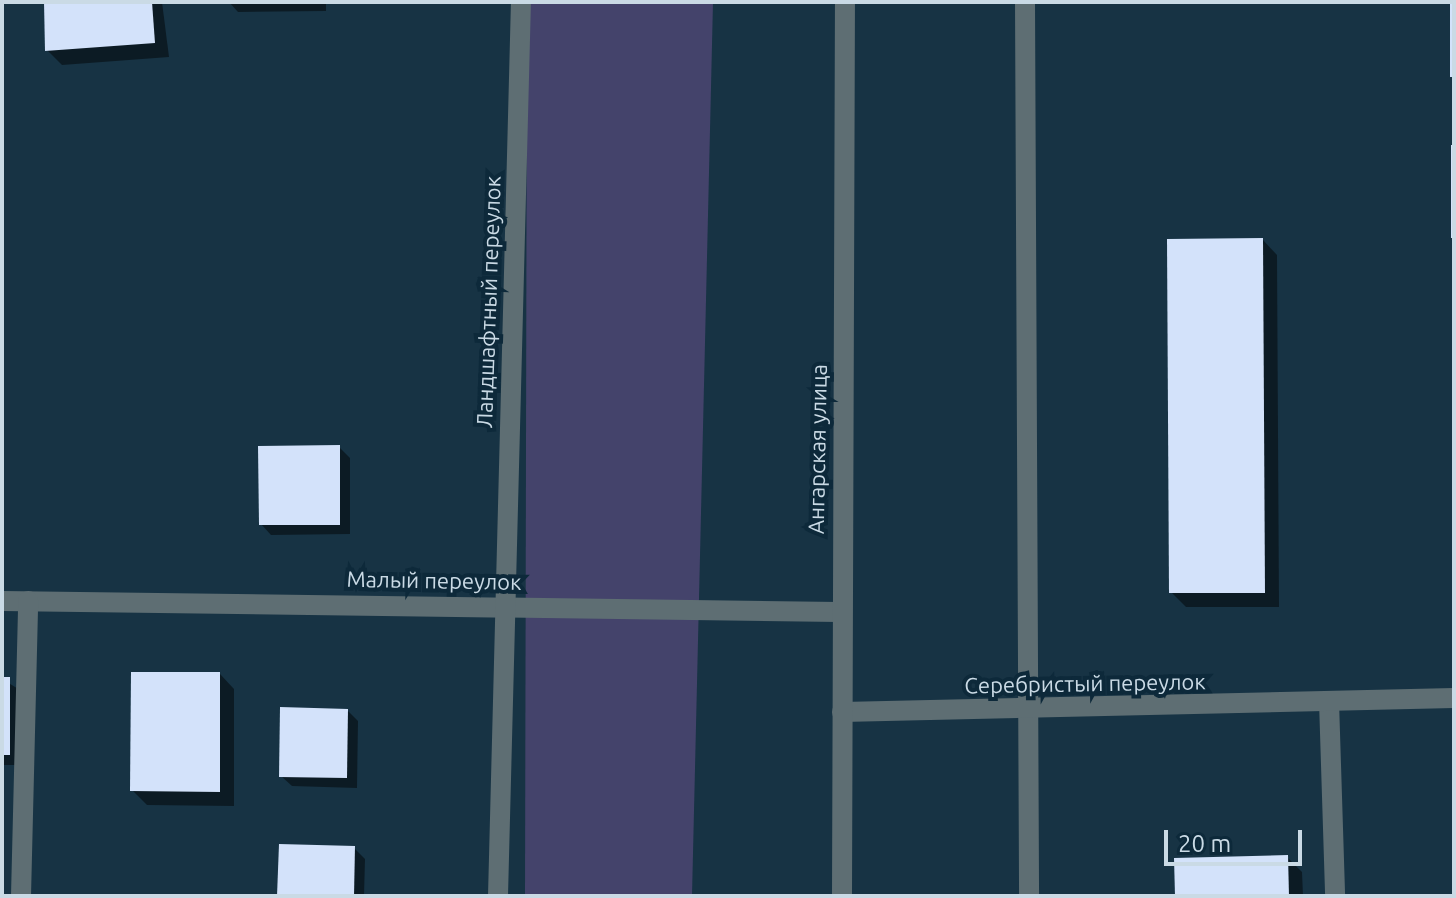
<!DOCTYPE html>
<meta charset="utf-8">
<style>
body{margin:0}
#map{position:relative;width:1456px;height:898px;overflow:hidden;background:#173344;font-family:Ubuntu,sans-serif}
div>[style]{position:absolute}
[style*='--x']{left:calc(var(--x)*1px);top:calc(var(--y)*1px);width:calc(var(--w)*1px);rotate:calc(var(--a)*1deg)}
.green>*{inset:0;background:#44436b}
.shadow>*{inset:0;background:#0007}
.building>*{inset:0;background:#d3e2fa}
.minor>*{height:20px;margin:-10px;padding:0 10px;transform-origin:10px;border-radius:10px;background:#5e6e73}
span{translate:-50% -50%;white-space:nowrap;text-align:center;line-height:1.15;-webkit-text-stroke:8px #0d293a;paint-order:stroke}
.street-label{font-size:22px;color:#cadae5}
.frame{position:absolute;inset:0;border:4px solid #cadae5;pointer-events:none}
.scale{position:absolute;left:1164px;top:830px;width:138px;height:36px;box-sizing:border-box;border:4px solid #cadae5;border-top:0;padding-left:10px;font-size:24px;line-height:28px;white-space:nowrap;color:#cadae5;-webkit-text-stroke:6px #0d293a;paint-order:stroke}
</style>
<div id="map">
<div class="green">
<i style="clip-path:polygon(527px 2px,713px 2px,692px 896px,525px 896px)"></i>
</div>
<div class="shadow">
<i style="clip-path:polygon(46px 2px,162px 2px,169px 57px,62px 65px,47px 50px)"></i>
<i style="clip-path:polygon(229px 2px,326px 2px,326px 11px,238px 12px)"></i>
<i style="clip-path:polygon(1263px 240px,1277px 255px,1279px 607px,1186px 607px,1171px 592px)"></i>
<i style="clip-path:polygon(339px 447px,350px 458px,350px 534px,271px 535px,261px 524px)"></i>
<i style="clip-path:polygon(220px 674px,234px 689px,234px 806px,147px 805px,132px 790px)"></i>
<i style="clip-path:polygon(2px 679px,20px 690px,19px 765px,2px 765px)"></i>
<i style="clip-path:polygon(348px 711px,358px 721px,357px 788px,292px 786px,281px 776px)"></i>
<i style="clip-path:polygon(354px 848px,365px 859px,364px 896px,279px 896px)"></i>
<i style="clip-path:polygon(1287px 857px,1302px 872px,1303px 896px,1177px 896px)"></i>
</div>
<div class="building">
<i style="clip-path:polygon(44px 2px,152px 2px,155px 43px,45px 51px)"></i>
<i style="clip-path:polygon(1450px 2px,1454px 2px,1454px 77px,1450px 77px)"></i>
<i style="clip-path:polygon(1451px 145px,1454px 145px,1454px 238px,1451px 238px)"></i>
<i style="clip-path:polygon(1263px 238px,1265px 593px,1169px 593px,1167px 239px)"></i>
<i style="clip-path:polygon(340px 445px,340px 525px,259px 525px,258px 446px)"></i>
<i style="clip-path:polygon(131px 672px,220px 672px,220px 792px,130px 791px)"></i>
<i style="clip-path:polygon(2px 677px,10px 677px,10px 755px,2px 755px)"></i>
<i style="clip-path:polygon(280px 707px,348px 709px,347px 778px,279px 777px)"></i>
<i style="clip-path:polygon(279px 844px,355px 846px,354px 896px,277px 896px)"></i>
<i style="clip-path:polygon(1288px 855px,1289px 896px,1175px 896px,1174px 858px)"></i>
</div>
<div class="minor">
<i style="--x:1025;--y:2;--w:894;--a:89.74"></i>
<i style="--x:2;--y:601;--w:837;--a:0.75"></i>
<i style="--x:1329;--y:701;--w:195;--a:88.2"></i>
<i style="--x:842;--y:712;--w:612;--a:-1.31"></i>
<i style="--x:21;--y:896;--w:295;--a:-88.6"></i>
<i style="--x:498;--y:896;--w:894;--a:-88.53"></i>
<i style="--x:842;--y:896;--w:894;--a:-89.81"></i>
</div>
<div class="street-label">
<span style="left:488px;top:302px;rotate:-88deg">Ландшафтный переулок</span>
<span style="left:817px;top:449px;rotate:-89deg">Ангарская улица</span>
<span style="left:434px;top:580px;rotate:1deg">Малый переулок</span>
<span style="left:1085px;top:683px;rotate:-1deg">Серебристый переулок</span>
</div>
<div class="frame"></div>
<div class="scale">20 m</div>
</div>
